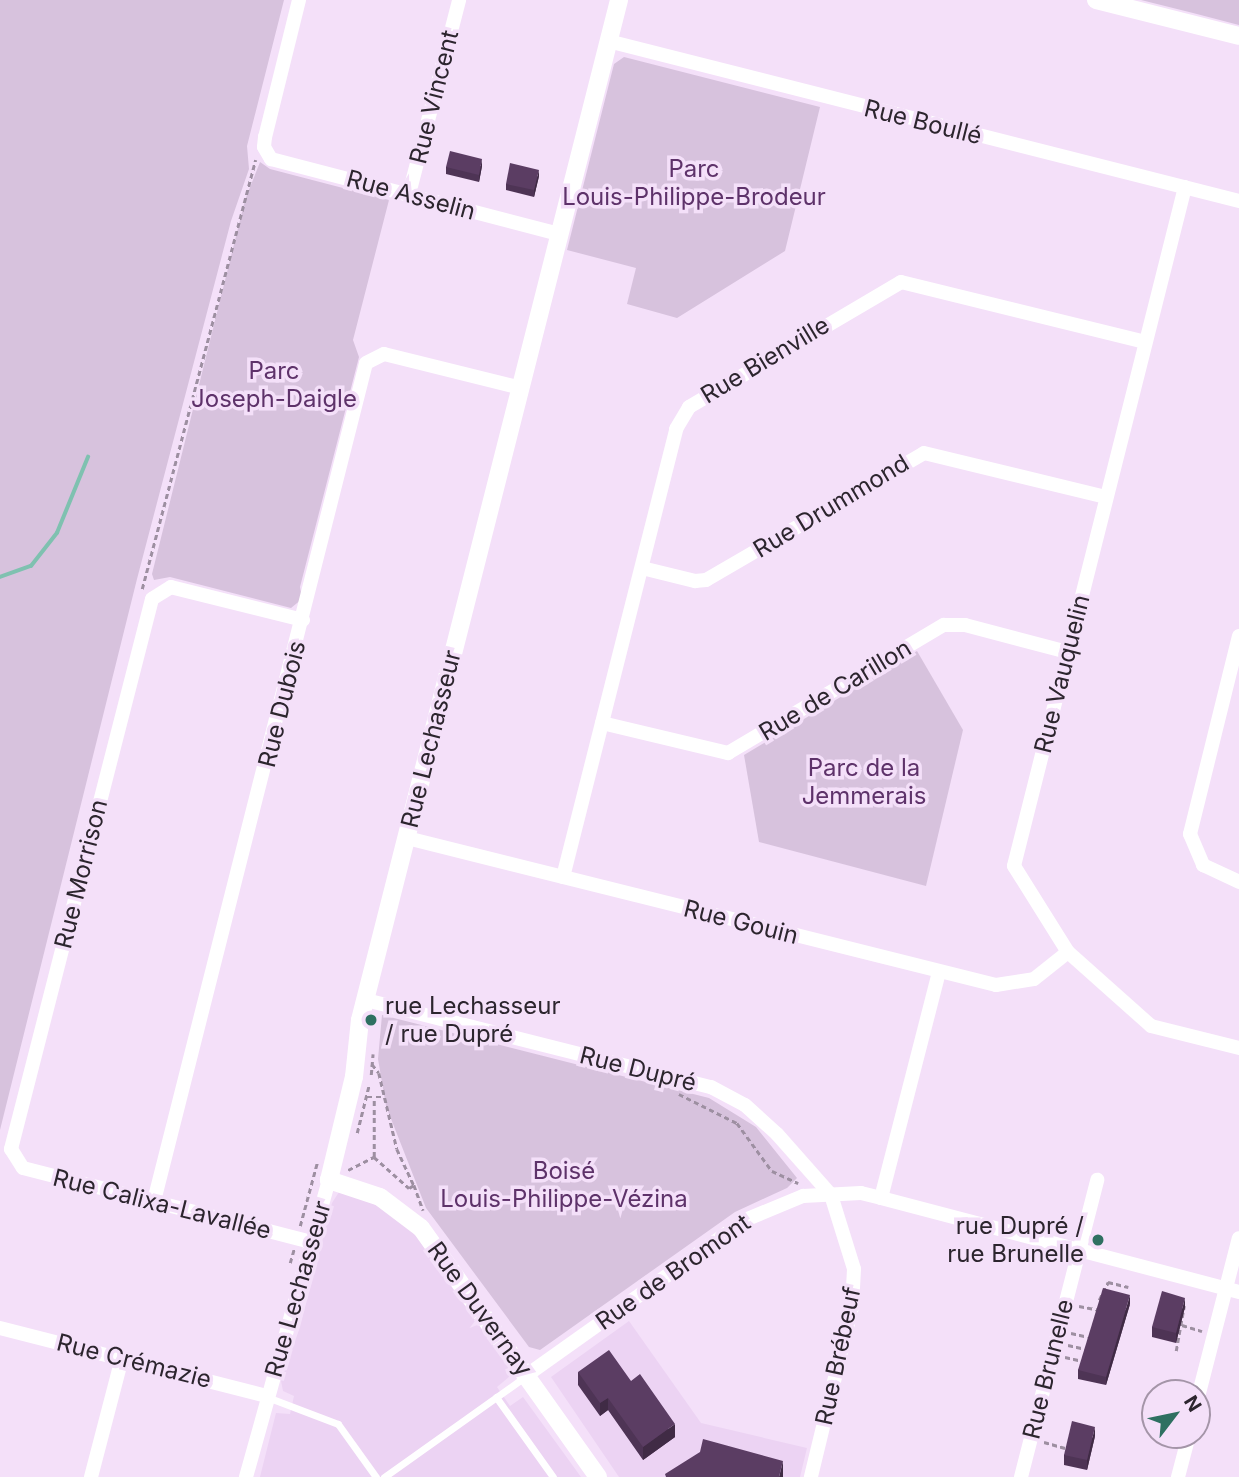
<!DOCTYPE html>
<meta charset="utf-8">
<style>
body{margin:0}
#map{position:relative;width:1239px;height:1477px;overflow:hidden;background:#f4e0f9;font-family:Inter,sans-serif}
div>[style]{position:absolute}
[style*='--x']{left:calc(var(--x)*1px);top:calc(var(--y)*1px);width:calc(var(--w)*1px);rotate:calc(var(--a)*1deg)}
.built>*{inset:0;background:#ecd3f3}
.green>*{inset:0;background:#d7c2dd}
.stream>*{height:3.5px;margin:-1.75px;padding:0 1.75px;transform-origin:1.75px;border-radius:1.75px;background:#7fc1b0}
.path>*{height:2.5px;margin-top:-1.25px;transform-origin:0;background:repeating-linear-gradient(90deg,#9d8fa1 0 5px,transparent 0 8.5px)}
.service>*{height:7px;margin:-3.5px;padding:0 3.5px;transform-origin:3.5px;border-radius:3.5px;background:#fff}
.minor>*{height:14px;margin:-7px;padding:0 7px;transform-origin:7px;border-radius:7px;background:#fff}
.tertiary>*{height:18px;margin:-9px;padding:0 9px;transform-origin:9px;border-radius:9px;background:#fff}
.wall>*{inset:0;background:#4e3455}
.shaded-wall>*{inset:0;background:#402b45}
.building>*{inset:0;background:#5b3d63}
.dots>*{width:19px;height:19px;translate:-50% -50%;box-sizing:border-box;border:4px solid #f4e0f9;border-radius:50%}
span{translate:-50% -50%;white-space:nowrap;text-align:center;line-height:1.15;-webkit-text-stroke:7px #f4e0f9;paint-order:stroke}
.street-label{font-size:24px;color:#2c252e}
.park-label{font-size:24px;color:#5e326a}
.poi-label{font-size:24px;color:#2c252e}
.left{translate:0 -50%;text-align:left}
.right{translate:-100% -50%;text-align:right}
.north{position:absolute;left:1141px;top:1379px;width:70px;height:70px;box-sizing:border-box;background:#f4e0f9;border:2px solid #a495a8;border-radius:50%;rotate:58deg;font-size:19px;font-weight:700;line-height:28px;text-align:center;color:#2c252e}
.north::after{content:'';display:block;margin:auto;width:24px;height:32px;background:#2e7061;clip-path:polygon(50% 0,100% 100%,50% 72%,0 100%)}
</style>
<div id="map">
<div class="built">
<i style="clip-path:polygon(339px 1192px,379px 1205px,412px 1230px,512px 1368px,509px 1377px,497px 1387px,510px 1406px,523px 1397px,581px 1477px,260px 1477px,276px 1413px,290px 1414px,294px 1396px,283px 1391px,281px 1381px,300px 1327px,332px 1203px)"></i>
<i style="clip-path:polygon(629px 1321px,701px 1423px,807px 1448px,800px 1477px,619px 1477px,551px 1377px)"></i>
</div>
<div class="green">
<i style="clip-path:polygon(0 0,284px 0,247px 146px,249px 169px,231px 221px,137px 579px,0 1130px)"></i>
<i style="clip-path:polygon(1141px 0,1239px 0,1239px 25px,1193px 13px)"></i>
<i style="clip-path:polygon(624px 57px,820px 107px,785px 251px,677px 318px,627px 304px,636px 268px,567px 250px,614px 64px)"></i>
<i style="clip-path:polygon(260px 162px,270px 169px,389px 200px,353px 340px,359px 357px,300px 587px,302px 599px,291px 608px,170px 577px,154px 580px,152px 574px,245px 200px)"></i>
<i style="clip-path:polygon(917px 651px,963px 730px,926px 886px,759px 842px,744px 755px)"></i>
<i style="clip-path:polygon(382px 1015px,709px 1098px,756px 1127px,797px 1178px,787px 1188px,735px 1212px,540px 1350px,529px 1347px,426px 1208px,386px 1106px,378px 1059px)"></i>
</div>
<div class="stream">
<i style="--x:0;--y:577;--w:33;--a:-20"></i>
<i style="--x:31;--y:566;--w:42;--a:-51.8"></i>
<i style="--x:57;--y:533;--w:82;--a:-67.8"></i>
</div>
<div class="path">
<i style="--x:142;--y:589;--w:444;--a:-75.2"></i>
<i style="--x:372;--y:1064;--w:11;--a:52"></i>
<i style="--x:379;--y:1073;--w:78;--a:76.7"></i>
<i style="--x:397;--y:1149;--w:40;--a:65"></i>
<i style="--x:371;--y:1075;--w:21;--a:-85"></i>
<i style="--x:679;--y:1094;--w:65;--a:26.6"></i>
<i style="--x:737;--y:1123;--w:59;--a:53.9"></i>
<i style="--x:772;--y:1171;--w:29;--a:25"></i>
<i style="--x:367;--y:1097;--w:16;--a:0"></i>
<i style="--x:357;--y:1133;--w:49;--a:-76"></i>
<i style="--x:374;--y:1157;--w:59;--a:-90"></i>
<i style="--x:348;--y:1170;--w:29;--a:-27"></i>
<i style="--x:374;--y:1157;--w:47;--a:41.5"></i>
<i style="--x:409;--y:1188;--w:6;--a:-31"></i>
<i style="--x:414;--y:1185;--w:27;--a:70"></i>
<i style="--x:300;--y:1226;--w:65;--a:-74.9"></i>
<i style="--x:290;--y:1263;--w:15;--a:-74"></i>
<i style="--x:1099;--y:1300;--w:20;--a:-63"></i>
<i style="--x:1108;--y:1282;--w:21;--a:14"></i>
<i style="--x:1079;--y:1306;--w:20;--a:11"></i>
<i style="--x:1182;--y:1325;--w:21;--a:17"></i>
<i style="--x:1071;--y:1333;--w:17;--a:13"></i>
<i style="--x:1068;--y:1345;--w:17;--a:13"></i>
<i style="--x:1176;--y:1351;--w:46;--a:-79.9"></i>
<i style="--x:1065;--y:1357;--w:17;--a:13"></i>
<i style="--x:1044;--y:1442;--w:22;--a:16"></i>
</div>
<div class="service">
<i style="--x:267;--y:1397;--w:76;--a:20.8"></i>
<i style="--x:338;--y:1424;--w:65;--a:54.4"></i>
<i style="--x:496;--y:1397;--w:98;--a:54.5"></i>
<i style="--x:384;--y:1477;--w:174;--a:-35.4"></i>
</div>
<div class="minor">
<i style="--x:299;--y:0;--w:141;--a:103.9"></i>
<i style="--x:265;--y:137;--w:10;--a:96"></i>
<i style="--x:264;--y:147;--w:14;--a:60"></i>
<i style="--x:271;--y:159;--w:298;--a:14.6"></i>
<i style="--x:608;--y:41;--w:651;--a:14.23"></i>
<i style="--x:1185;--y:187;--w:700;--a:104.14"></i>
<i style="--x:1014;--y:866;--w:102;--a:57.9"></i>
<i style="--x:1068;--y:952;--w:111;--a:41.7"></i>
<i style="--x:1151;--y:1026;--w:91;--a:14"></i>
<i style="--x:409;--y:194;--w:200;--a:-75.5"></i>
<i style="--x:642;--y:568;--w:55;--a:13.8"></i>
<i style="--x:695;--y:581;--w:11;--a:-5"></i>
<i style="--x:706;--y:580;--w:252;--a:-30.2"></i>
<i style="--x:924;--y:453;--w:187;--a:13.6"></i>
<i style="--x:303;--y:620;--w:136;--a:-166"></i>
<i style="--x:171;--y:587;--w:22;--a:148"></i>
<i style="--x:152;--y:599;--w:568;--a:104.38"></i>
<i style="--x:11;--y:1149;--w:22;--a:58"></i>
<i style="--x:23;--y:1168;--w:298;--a:14.4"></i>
<i style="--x:1239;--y:636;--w:204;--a:103.9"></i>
<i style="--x:1190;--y:834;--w:34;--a:67"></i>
<i style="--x:1203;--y:865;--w:40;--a:25"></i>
<i style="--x:602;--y:723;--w:130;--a:13.4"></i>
<i style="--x:728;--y:753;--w:251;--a:-30.7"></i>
<i style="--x:944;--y:625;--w:21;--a:0"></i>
<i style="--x:965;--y:625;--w:106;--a:14.8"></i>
<i style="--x:407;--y:838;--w:607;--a:14.01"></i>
<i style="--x:996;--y:985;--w:38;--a:-9"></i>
<i style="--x:1034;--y:979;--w:43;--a:-38.5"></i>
<i style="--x:563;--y:877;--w:462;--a:-75.8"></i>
<i style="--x:676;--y:429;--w:26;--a:-59"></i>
<i style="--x:689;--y:407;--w:246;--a:-30.5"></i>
<i style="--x:901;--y:282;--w:251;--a:13.8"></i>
<i style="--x:366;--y:1000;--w:356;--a:14.2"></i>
<i style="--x:711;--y:1087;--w:38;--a:28"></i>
<i style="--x:745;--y:1105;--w:43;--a:42.2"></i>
<i style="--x:777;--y:1134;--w:81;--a:48.5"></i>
<i style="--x:831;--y:1195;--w:77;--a:72.7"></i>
<i style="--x:854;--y:1269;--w:38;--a:93"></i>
<i style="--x:852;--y:1307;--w:175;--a:103.6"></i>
<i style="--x:881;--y:1198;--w:233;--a:-75.6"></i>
<i style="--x:154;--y:1201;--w:864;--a:-75.8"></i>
<i style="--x:366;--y:363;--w:20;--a:-27"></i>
<i style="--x:384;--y:354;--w:141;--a:13.9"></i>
<i style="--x:0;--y:1328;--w:276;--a:14.3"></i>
<i style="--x:527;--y:1375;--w:267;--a:-35.4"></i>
<i style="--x:745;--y:1220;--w:63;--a:-22.5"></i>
<i style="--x:803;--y:1196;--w:58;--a:-3"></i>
<i style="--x:861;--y:1193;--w:21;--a:14"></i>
<i style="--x:881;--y:1198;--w:370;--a:14.7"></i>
<i style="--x:1197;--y:1401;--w:168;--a:-75.6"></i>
<i style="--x:91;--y:1477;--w:123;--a:-75.4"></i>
<i style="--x:246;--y:1477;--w:308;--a:-74.4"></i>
<i style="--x:1021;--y:1477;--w:307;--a:-75.6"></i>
<i style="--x:1178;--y:1477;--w:43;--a:-75.3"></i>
</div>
<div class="tertiary">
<i style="--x:1096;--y:0;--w:147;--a:14.1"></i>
<i style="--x:598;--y:1477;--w:305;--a:-125.4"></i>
<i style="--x:421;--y:1228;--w:51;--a:-142.9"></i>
<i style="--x:380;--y:1197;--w:54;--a:-161.6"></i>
<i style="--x:329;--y:1180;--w:106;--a:-76.4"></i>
<i style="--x:354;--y:1077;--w:57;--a:-84"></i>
<i style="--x:360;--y:1020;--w:1052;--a:-75.75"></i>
</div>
<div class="wall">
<i style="clip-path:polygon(482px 166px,479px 182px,446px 174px,446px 167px)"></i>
<i style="clip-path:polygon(539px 176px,534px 197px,506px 190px,506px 184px)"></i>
<i style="clip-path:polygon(1130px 1304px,1106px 1385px,1078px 1379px,1078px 1370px)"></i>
<i style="clip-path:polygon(1185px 1307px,1176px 1343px,1152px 1337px,1152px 1327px)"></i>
<i style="clip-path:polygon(578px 1372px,631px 1381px,675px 1437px,643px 1460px,608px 1410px,600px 1416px,578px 1385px)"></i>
<i style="clip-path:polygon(1095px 1436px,1087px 1470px,1064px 1465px,1064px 1455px)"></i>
</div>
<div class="shaded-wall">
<i style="clip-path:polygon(482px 159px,482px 166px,479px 182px,479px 175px)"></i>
<i style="clip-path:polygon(539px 170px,539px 176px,534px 197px,534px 190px)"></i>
<i style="clip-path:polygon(1130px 1295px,1130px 1304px,1106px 1385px,1106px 1377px)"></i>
<i style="clip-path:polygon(1185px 1298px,1185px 1307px,1176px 1343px,1176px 1333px)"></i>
<i style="clip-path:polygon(608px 1398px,608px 1410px,600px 1416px,600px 1403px)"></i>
<i style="clip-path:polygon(675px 1424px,675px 1437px,643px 1460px,643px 1447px)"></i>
<i style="clip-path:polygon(1095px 1427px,1095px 1436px,1087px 1470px,1087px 1460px)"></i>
<i style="clip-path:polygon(783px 1461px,783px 1477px,779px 1477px)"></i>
</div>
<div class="building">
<i style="clip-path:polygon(450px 151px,482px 159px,479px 175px,446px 167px)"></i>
<i style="clip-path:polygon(510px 163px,539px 170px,534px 190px,506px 184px)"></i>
<i style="clip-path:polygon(1103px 1288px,1130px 1295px,1106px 1377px,1078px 1370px)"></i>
<i style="clip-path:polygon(1162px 1291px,1185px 1298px,1176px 1333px,1152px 1327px)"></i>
<i style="clip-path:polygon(609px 1350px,631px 1381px,640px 1374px,675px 1424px,643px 1447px,608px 1398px,600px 1403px,578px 1372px)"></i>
<i style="clip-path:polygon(1072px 1421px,1095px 1427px,1087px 1460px,1064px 1455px)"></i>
<i style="clip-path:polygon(703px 1439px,783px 1461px,779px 1477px,666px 1477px,665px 1474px,700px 1452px)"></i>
</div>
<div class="dots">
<i style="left:371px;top:1020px;background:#2e7061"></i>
<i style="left:1098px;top:1240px;background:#2e7061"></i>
</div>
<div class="street-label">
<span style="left:434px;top:97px;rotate:-76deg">Rue Vincent</span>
<span style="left:923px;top:122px;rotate:14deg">Rue Boullé</span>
<span style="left:411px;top:195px;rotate:15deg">Rue Asselin</span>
<span style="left:765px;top:360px;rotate:-31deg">Rue Bienville</span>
<span style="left:831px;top:506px;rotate:-31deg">Rue Drummond</span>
<span style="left:1062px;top:674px;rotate:-76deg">Rue Vauquelin</span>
<span style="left:835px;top:690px;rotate:-31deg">Rue de Carillon</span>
<span style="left:282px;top:704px;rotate:-76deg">Rue Dubois</span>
<span style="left:431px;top:739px;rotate:-76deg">Rue Lechasseur</span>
<span style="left:81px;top:874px;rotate:-76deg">Rue Morrison</span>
<span style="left:741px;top:922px;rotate:14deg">Rue Gouin</span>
<span style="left:638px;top:1069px;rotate:14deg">Rue Dupré</span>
<span style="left:162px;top:1204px;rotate:14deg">Rue Calixa-Lavallée</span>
<span style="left:673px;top:1272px;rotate:-35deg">Rue de Bromont</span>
<span style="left:298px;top:1289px;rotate:-74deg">Rue Lechasseur</span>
<span style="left:480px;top:1309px;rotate:54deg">Rue Duvernay</span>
<span style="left:838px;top:1356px;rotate:-78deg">Rue Brébeuf</span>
<span style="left:134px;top:1361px;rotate:14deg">Rue Crémazie</span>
<span style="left:1048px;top:1369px;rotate:-76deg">Rue Brunelle</span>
</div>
<div class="park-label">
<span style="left:694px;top:183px">Parc<br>Louis-Philippe-Brodeur</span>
<span style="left:274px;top:385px">Parc<br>Joseph-Daigle</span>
<span style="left:864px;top:782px">Parc de la<br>Jemmerais</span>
<span style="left:564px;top:1185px">Boisé<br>Louis-Philippe-Vézina</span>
</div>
<div class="poi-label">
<span class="left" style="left:385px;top:1020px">rue Lechasseur<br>/ rue Dupré</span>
<span class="right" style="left:1084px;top:1240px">rue Dupré /<br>rue Brunelle</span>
</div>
<div class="north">N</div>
</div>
